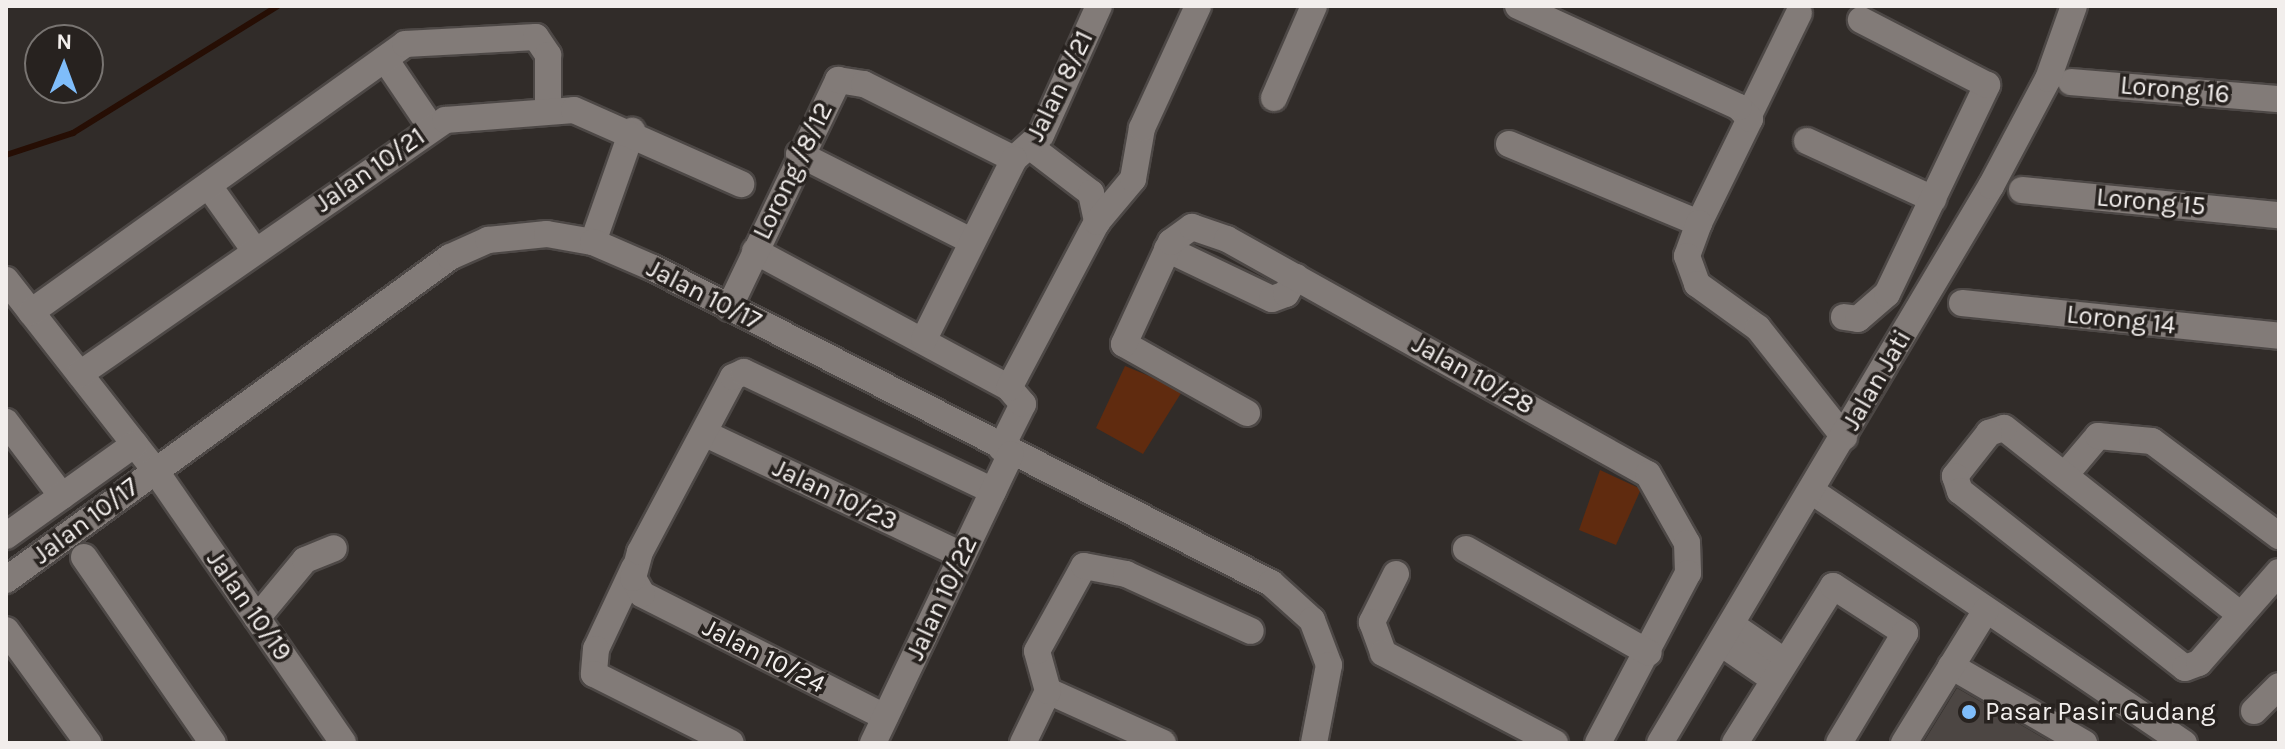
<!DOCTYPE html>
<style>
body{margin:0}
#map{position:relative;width:2285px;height:749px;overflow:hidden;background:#312c29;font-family:Karla,sans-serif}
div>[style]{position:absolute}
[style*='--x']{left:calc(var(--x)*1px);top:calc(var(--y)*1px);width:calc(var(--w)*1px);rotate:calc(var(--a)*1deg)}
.green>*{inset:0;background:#602b0f}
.stream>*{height:6px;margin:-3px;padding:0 3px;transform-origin:3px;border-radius:3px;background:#260e04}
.building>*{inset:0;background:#4c4643}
.roads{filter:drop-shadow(2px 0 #4d4846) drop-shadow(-2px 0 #4d4846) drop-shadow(0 2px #4d4846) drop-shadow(0 -2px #4d4846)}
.minor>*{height:26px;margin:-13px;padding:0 13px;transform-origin:13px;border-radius:13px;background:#827b78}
.dots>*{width:22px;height:22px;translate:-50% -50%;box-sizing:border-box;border:4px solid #27221f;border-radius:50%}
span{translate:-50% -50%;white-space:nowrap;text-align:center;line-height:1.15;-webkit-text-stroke:7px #27221f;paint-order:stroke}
.street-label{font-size:26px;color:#f2eeec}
.poi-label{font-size:26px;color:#f2eeec}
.left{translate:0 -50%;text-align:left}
.frame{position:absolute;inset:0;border:8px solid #f2eeec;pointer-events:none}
.north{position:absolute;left:24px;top:24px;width:80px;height:80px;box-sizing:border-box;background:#27221f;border:2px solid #787471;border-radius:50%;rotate:1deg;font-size:22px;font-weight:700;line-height:32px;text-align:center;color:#f2eeec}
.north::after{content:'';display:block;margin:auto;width:28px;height:36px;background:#7fbdfa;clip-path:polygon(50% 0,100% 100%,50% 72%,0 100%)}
</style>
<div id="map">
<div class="green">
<i style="clip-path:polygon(1125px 366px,1183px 390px,1143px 454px,1096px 428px)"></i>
<i style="clip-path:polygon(1600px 470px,1641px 489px,1616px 545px,1579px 530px)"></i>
</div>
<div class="stream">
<i style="--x:6;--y:155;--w:71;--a:-18.2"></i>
<i style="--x:73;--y:133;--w:241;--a:-31.8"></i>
</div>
<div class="building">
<i style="clip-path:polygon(1957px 688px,2052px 743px,1923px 743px)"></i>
</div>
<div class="roads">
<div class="minor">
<i style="--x:385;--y:59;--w:82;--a:55.9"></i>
<i style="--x:2071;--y:82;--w:209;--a:4.7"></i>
<i style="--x:1274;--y:98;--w:100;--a:-66.5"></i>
<i style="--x:1750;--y:113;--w:111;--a:-63.9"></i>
<i style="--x:1807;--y:141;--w:139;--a:24.7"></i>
<i style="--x:1509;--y:144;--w:206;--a:22.6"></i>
<i style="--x:1699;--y:223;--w:116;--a:-63.9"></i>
<i style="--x:1750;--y:119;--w:16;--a:-133"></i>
<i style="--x:1739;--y:107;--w:243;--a:-155.4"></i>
<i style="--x:1032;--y:148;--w:74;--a:37.3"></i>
<i style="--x:1091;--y:193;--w:30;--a:78"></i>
<i style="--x:799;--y:154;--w:193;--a:26.8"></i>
<i style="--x:1014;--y:159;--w:36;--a:-42"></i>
<i style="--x:1041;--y:135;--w:141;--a:-65.8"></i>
<i style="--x:211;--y:189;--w:76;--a:54.6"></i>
<i style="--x:2022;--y:190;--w:258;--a:5.6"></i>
<i style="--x:1699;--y:223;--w:35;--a:110"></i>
<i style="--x:1687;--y:256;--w:30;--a:70"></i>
<i style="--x:1697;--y:284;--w:75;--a:35.8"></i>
<i style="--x:1758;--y:328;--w:139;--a:51.7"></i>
<i style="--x:593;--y:242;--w:118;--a:-70.6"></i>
<i style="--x:1167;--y:249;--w:116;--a:25.5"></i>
<i style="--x:1272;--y:299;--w:15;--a:-20"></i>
<i style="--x:1286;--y:294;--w:20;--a:-60"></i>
<i style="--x:755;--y:251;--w:289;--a:28.3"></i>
<i style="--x:6;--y:280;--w:241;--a:51.9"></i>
<i style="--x:155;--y:470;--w:331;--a:55.4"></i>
<i style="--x:1962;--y:303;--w:319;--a:5.9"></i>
<i style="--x:729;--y:308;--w:253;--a:-64.4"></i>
<i style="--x:838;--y:80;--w:26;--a:9"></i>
<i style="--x:864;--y:84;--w:168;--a:26.6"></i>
<i style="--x:31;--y:312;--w:460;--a:-35.6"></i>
<i style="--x:405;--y:44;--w:131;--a:-3.1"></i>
<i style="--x:536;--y:37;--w:22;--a:56"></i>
<i style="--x:548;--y:55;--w:55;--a:90"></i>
<i style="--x:1844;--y:317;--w:14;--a:8"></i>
<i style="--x:1858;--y:319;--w:38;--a:-41"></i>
<i style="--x:1887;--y:294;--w:232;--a:-64.4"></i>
<i style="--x:1987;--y:85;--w:142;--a:-152.7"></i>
<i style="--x:924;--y:339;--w:201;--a:-63.4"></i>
<i style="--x:80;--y:374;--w:445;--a:-34.8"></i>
<i style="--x:445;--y:120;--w:129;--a:-4.4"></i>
<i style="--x:574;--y:110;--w:183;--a:23.9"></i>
<i style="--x:1247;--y:413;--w:141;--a:-150.7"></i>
<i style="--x:1124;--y:344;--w:112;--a:-65.3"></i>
<i style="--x:1171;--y:242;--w:26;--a:-36"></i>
<i style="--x:1192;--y:227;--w:37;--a:19"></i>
<i style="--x:1227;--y:239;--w:482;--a:29.2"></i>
<i style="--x:1648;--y:474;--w:79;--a:60.5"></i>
<i style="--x:1687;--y:543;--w:30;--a:88"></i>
<i style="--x:1688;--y:573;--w:192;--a:117.9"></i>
<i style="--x:6;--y:422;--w:93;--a:52.9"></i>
<i style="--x:708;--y:435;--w:281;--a:25.3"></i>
<i style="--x:1001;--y:448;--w:49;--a:-63.4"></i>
<i style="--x:1023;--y:404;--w:21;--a:-131"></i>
<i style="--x:1009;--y:388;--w:188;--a:-62.1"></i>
<i style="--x:1097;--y:222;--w:56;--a:-50.1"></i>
<i style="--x:1133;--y:179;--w:52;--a:-80"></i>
<i style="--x:1142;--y:128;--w:134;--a:-65.3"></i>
<i style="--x:2065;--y:475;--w:51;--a:-49.8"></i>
<i style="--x:2098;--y:436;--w:54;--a:5.3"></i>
<i style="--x:2152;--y:441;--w:159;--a:36.8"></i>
<i style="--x:1813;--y:492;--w:448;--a:34.1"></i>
<i style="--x:6;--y:536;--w:158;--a:-35.5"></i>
<i style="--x:1466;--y:549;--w:210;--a:29.6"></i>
<i style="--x:84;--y:557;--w:226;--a:55.3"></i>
<i style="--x:634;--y:568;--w:89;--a:115.1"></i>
<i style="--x:596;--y:649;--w:25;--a:95"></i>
<i style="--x:594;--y:674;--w:153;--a:26.7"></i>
<i style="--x:1396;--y:574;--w:54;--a:116.6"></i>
<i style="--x:1372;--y:622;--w:33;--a:70"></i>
<i style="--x:1383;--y:653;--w:194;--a:27.6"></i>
<i style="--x:6;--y:580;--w:549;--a:-36.04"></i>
<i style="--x:450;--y:257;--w:42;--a:-24.1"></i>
<i style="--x:488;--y:240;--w:59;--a:-5.8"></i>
<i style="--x:547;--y:234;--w:47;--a:9.9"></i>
<i style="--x:593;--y:242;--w:65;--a:23.4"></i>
<i style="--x:653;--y:268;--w:694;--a:27.01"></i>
<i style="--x:1271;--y:583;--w:55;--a:42.1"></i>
<i style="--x:1312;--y:620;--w:48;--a:69.3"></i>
<i style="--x:1329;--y:665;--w:79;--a:100.9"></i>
<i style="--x:2241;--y:615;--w:302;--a:-141.7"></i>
<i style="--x:2004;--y:428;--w:16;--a:162"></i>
<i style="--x:1989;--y:433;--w:55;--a:128.3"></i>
<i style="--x:1955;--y:476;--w:16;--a:72"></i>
<i style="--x:1960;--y:491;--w:286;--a:38.2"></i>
<i style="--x:2185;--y:668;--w:15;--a:-20"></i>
<i style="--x:2199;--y:663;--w:121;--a:-48.7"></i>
<i style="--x:257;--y:618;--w:75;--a:-50.4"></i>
<i style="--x:305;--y:560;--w:31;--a:-22"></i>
<i style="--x:1732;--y:625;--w:63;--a:34.7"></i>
<i style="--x:6;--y:630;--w:140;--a:54"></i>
<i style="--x:1721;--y:643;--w:63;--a:34.7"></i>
<i style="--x:1951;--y:666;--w:154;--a:30.1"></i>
<i style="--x:1048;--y:691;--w:126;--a:24.3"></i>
<i style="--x:2254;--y:711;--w:35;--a:-45"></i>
<i style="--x:885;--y:717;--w:272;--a:-153.2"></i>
<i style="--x:642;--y:594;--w:18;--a:-119"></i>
<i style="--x:633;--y:578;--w:27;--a:-75"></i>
<i style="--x:640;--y:552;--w:198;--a:-62"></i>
<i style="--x:733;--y:377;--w:12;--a:-24"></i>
<i style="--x:744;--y:372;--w:276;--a:25.5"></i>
<i style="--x:873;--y:743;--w:320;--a:-64.5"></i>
<i style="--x:1023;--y:743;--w:58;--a:-64.3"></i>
<i style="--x:1048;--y:691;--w:41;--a:-105.4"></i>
<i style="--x:1037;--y:651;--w:97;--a:-61.1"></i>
<i style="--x:1084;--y:566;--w:43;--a:10.8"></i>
<i style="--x:1126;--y:574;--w:137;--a:24.5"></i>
<i style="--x:1660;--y:743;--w:648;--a:-59.28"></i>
<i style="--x:1991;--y:186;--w:121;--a:-62"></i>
<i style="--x:2048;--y:79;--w:77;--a:-70.4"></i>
<i style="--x:1735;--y:743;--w:185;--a:-58"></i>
<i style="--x:1833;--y:586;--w:86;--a:33.1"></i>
<i style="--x:1905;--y:633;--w:128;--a:121"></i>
<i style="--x:1904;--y:743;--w:156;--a:-58.3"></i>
</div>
</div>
<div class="dots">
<i style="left:1969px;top:712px;background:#7fbdfa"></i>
</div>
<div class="street-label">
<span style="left:1060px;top:86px;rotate:-64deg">Jalan 8/21</span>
<span style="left:2175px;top:90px;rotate:5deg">Lorong 16</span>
<span style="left:370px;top:170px;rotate:-35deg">Jalan 10/21</span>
<span style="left:793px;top:171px;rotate:-64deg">Lorong /8/12</span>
<span style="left:2151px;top:202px;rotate:5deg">Lorong 15</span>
<span style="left:704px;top:295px;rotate:27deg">Jalan 10/17</span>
<span style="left:2121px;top:320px;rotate:6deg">Lorong 14</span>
<span style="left:1473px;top:375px;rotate:29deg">Jalan 10/28</span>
<span style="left:1877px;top:380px;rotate:-60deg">Jalan Jati</span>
<span style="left:835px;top:495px;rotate:25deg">Jalan 10/23</span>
<span style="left:86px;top:521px;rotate:-37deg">Jalan 10/17</span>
<span style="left:942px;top:598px;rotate:-65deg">Jalan 10/22</span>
<span style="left:249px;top:606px;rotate:55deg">Jalan 10/19</span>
<span style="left:764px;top:656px;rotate:27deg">Jalan 10/24</span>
</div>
<div class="poi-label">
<span class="left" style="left:1985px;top:712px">Pasar Pasir Gudang</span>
</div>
<div class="frame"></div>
<div class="north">N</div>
</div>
